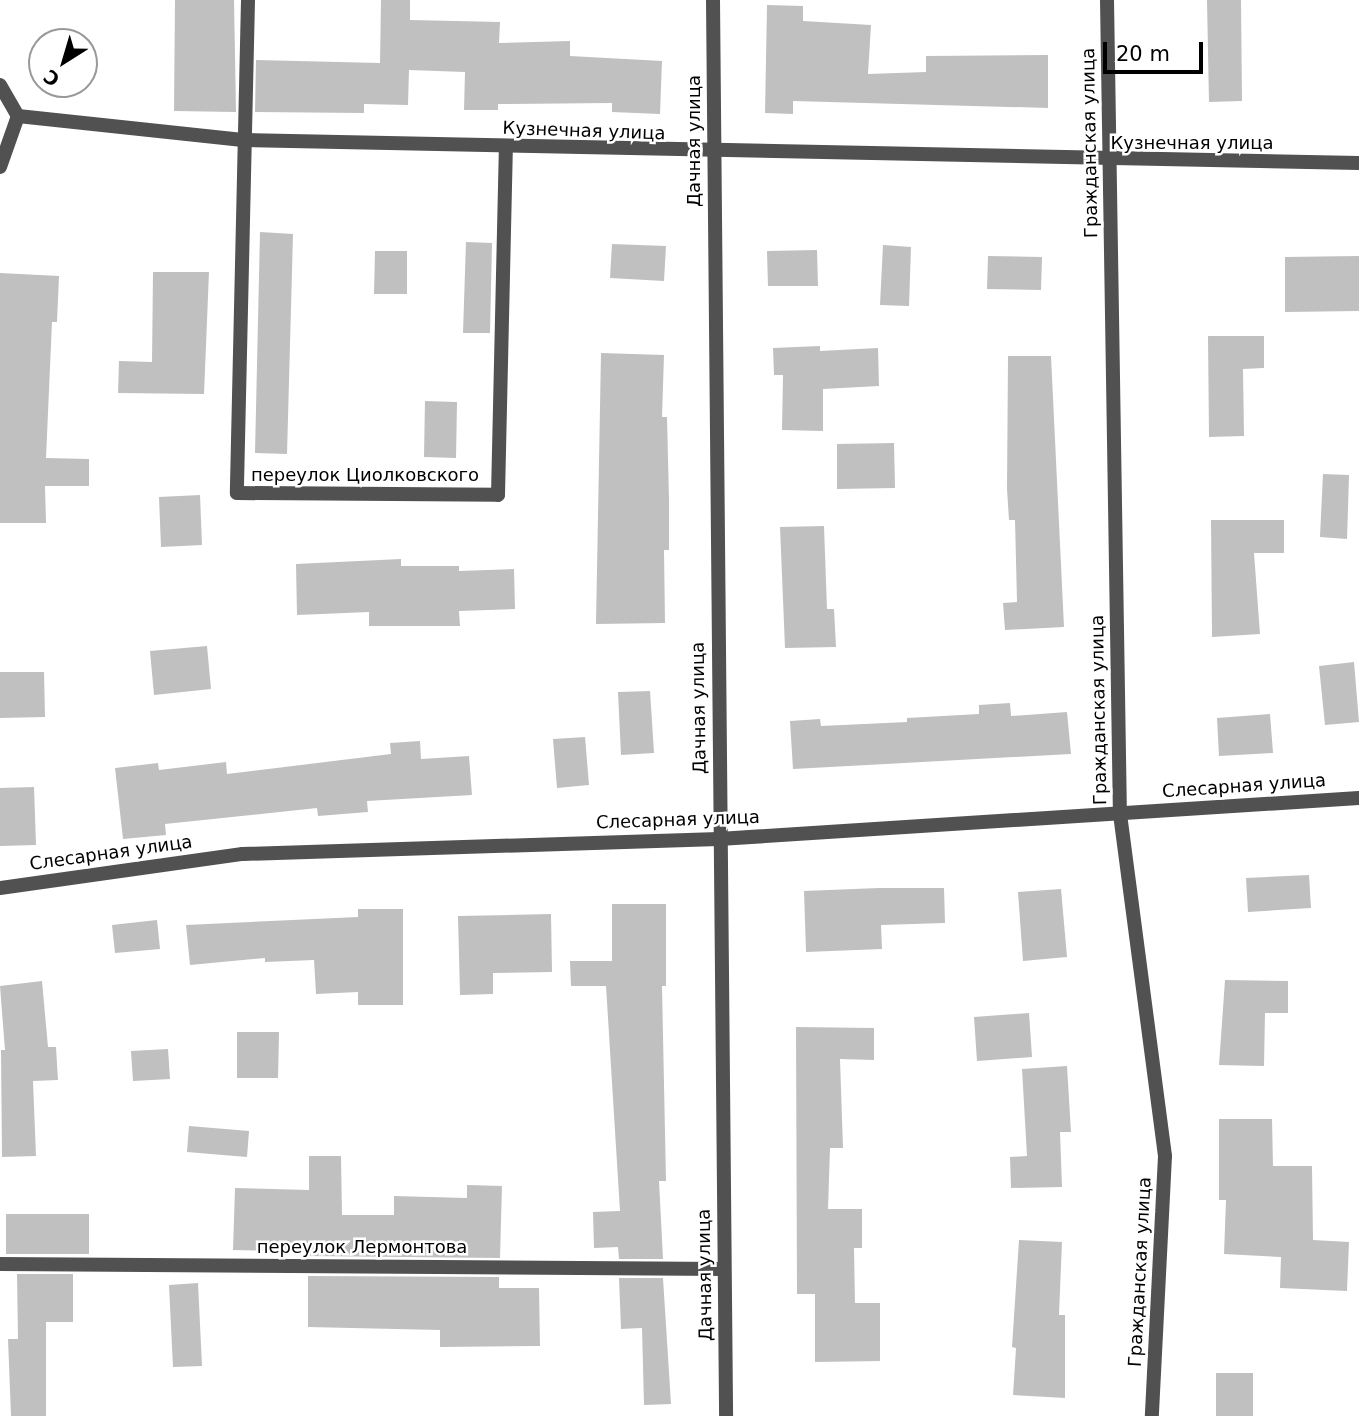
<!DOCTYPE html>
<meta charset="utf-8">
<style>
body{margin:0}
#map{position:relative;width:1359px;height:1416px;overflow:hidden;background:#fff;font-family:"DejaVu Sans",sans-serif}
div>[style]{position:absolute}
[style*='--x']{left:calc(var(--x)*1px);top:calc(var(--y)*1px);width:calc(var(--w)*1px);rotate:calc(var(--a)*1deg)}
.building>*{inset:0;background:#c0c0c0}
.lane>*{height:14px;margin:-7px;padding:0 7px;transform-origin:7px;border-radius:7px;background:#515151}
.street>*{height:14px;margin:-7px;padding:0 7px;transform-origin:7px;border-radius:7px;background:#515151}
span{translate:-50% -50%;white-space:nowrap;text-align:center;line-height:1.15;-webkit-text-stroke:5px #fff;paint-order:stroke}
.street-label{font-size:18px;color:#000}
.north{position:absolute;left:28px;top:28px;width:70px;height:70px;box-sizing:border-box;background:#fff;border:2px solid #999;border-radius:50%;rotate:217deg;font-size:19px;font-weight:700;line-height:28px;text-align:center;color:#000}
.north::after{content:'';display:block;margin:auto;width:24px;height:32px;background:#000;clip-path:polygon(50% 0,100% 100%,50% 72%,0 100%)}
.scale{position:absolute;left:1103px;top:42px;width:100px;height:32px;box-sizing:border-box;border:4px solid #000;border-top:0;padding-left:9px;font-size:21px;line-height:24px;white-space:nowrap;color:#000;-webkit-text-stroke:5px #fff;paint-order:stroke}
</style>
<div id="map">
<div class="building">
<i style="clip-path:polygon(175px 0,234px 0,236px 112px,174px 111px)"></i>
<i style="clip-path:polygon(381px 0,410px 0,410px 20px,500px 22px,499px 43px,570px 41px,570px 56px,662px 61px,660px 114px,612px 112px,612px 103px,498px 104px,498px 110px,464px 110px,465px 72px,409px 70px,408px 105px,364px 104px,364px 113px,255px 112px,256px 60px,380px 63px)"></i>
<i style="clip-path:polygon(1207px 0,1241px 0,1242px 101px,1209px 102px)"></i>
<i style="clip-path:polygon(767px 5px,803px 6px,803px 21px,871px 25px,868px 74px,926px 72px,926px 56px,1048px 55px,1048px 108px,793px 101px,793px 114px,765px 113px)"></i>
<i style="clip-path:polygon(260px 232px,293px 234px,287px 454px,255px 453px)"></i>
<i style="clip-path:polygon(466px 242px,492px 243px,490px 333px,463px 333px)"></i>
<i style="clip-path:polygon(612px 244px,666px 246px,664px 281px,610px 278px)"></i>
<i style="clip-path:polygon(883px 245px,911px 247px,909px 306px,880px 305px)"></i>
<i style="clip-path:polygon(817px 250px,818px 286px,768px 286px,767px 251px)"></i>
<i style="clip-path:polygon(375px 251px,407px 251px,407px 294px,374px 294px)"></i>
<i style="clip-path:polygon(988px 256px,1042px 257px,1041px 290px,987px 289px)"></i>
<i style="clip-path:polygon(1359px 256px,1359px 311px,1285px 312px,1285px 257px)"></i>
<i style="clip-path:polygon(153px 272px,209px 272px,204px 394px,118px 393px,119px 361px,152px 362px)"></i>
<i style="clip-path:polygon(0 273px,59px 276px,57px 322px,52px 322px,46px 458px,89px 459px,89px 486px,45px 486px,46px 523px,0 523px)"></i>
<i style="clip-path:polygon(1208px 336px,1264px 336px,1264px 368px,1243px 369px,1244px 436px,1209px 437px)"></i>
<i style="clip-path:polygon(820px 346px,820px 351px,878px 348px,879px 386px,823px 389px,823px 431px,782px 430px,783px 375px,774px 375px,773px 348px)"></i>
<i style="clip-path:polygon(601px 353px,664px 355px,662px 417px,667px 417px,669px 500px,669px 550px,664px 550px,665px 623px,596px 624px)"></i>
<i style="clip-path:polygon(1008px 356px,1051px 356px,1064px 627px,1005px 630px,1003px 603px,1017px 602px,1015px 520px,1009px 520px,1007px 489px)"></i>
<i style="clip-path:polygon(425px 401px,457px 402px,456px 458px,424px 457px)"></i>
<i style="clip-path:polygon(894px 443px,895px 488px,837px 489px,837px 444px)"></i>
<i style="clip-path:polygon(1323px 474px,1349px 475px,1347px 539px,1320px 537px)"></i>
<i style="clip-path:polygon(200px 495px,202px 545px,161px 547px,159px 497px)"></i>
<i style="clip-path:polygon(1211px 520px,1284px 520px,1284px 553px,1254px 553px,1260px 634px,1212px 637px)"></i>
<i style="clip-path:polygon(824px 526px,827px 609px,834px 609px,836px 647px,785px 648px,780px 527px)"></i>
<i style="clip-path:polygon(401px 559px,401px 566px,459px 566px,459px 571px,514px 569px,515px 609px,459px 611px,460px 626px,369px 626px,369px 612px,297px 615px,296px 564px)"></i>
<i style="clip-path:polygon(207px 646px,211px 689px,154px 695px,150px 651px)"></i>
<i style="clip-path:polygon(1354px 662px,1359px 722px,1325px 725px,1319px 666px)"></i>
<i style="clip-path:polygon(0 672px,44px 672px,45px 717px,0 718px)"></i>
<i style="clip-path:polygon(650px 691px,654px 753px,621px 755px,618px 692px)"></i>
<i style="clip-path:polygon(1010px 703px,1011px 716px,1067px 712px,1071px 754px,793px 769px,790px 721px,820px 719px,821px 726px,907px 722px,907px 718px,979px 714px,979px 705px)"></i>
<i style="clip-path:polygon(1270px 714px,1273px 753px,1219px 756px,1217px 718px)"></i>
<i style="clip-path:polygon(585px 737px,589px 785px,557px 788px,553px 739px)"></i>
<i style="clip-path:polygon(420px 741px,421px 759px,469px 756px,472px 795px,367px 801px,368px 812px,318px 816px,317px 808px,165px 824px,166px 835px,123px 839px,115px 768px,158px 763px,159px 770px,226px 762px,227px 774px,391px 754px,390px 743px)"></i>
<i style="clip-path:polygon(34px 787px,36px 845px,0 846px,0 788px)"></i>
<i style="clip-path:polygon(1309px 875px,1311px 908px,1248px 912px,1246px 878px)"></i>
<i style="clip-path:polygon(879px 888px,944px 888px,945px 923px,881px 925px,882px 949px,806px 952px,804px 891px)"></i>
<i style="clip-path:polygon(1061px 889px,1067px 957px,1023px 961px,1018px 892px)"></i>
<i style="clip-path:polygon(612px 904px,666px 904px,666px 986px,662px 986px,666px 1181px,659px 1181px,663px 1259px,619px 1259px,618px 1247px,594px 1248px,593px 1212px,620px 1211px,606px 986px,571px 986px,570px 961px,612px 961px)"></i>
<i style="clip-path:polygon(358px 909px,403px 909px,403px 1005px,358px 1005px,358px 992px,316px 994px,314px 960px,265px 962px,265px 958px,190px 965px,186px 925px,358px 917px)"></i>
<i style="clip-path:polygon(551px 914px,552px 972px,493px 973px,493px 994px,460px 995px,458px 916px)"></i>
<i style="clip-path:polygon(157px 920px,160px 949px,115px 953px,112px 925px)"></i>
<i style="clip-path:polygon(1225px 980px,1288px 981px,1288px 1013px,1265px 1013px,1264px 1066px,1219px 1065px)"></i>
<i style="clip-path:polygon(42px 981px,48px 1047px,56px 1047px,58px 1080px,33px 1081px,36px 1156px,2px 1157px,1px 1050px,5px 1050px,0 986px)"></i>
<i style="clip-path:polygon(1029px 1013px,1032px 1057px,977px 1061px,974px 1017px)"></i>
<i style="clip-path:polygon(796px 1027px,874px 1028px,874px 1060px,840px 1059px,843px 1148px,830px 1148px,828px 1209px,862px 1209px,862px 1248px,854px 1248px,855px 1303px,880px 1303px,880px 1361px,815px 1362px,815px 1294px,797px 1294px)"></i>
<i style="clip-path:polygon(237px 1032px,279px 1032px,278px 1078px,237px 1078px)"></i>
<i style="clip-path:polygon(168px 1049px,170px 1079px,133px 1081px,131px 1051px)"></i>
<i style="clip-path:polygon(1067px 1066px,1071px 1132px,1060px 1132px,1062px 1187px,1011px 1188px,1010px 1157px,1027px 1156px,1022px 1069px)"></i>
<i style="clip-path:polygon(1219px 1119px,1272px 1119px,1273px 1166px,1312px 1166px,1313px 1240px,1349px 1242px,1347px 1291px,1280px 1288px,1281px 1257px,1224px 1254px,1226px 1200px,1219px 1200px)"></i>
<i style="clip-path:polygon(189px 1126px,249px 1131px,247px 1157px,187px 1152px)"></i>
<i style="clip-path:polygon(309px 1156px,341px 1156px,342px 1215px,394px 1215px,394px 1196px,467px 1198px,467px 1185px,502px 1186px,500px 1258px,308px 1256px,308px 1252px,233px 1250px,235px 1188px,309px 1190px)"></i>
<i style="clip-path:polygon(6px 1214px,89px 1214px,89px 1254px,6px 1254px)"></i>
<i style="clip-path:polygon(1019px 1240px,1062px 1242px,1059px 1315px,1065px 1315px,1065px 1398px,1013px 1395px,1016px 1348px,1012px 1347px)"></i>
<i style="clip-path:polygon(17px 1274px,73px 1274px,73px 1322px,46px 1322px,46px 1416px,11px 1416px,8px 1339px,18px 1339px)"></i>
<i style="clip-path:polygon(308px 1276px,499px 1277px,499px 1288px,539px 1288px,540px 1346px,440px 1347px,440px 1330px,308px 1327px)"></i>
<i style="clip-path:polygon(619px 1278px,663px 1278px,671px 1404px,644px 1405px,642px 1328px,621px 1329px)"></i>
<i style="clip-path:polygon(198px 1283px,202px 1366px,173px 1367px,169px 1285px)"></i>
<i style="clip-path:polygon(1216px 1373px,1253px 1373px,1253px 1416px,1216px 1416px)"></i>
</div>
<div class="lane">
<i style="--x:248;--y:0;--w:493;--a:91.3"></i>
<i style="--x:237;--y:493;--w:261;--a:0.4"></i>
<i style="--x:498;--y:495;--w:347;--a:-88.7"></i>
<i style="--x:0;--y:1264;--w:724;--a:0.4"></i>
</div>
<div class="street">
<i style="--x:713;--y:0;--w:1416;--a:89.47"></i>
<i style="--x:1107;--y:0;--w:814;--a:89.09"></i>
<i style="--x:1120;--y:814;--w:345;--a:82.5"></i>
<i style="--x:1165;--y:1156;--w:260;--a:92.9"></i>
<i style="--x:0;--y:85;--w:36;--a:60"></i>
<i style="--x:18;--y:116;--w:226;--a:6.1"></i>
<i style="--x:243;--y:140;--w:1116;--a:1.18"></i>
<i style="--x:0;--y:167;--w:54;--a:-70.6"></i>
<i style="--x:0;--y:888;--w:245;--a:-8"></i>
<i style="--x:243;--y:854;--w:476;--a:-1.8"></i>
<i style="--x:719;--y:839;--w:641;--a:-3.67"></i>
</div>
<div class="street-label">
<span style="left:584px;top:131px;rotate:2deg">Кузнечная улица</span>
<span style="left:694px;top:141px;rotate:-90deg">Дачная улица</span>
<span style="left:1090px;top:143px;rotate:-91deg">Гражданская улица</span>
<span style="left:1192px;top:143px">Кузнечная улица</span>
<span style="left:365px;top:475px">переулок Циолковского</span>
<span style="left:699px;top:708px;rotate:-91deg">Дачная улица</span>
<span style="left:1099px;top:710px;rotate:-91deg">Гражданская улица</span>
<span style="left:1244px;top:786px;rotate:-4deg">Слесарная улица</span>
<span style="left:678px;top:820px;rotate:-2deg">Слесарная улица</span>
<span style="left:111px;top:853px;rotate:-8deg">Слесарная улица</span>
<span style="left:362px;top:1247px">переулок Лермонтова</span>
<span style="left:1140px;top:1272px;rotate:-87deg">Гражданская улица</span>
<span style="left:705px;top:1275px;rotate:-91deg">Дачная улица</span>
</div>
<div class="north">С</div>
<div class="scale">20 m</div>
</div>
